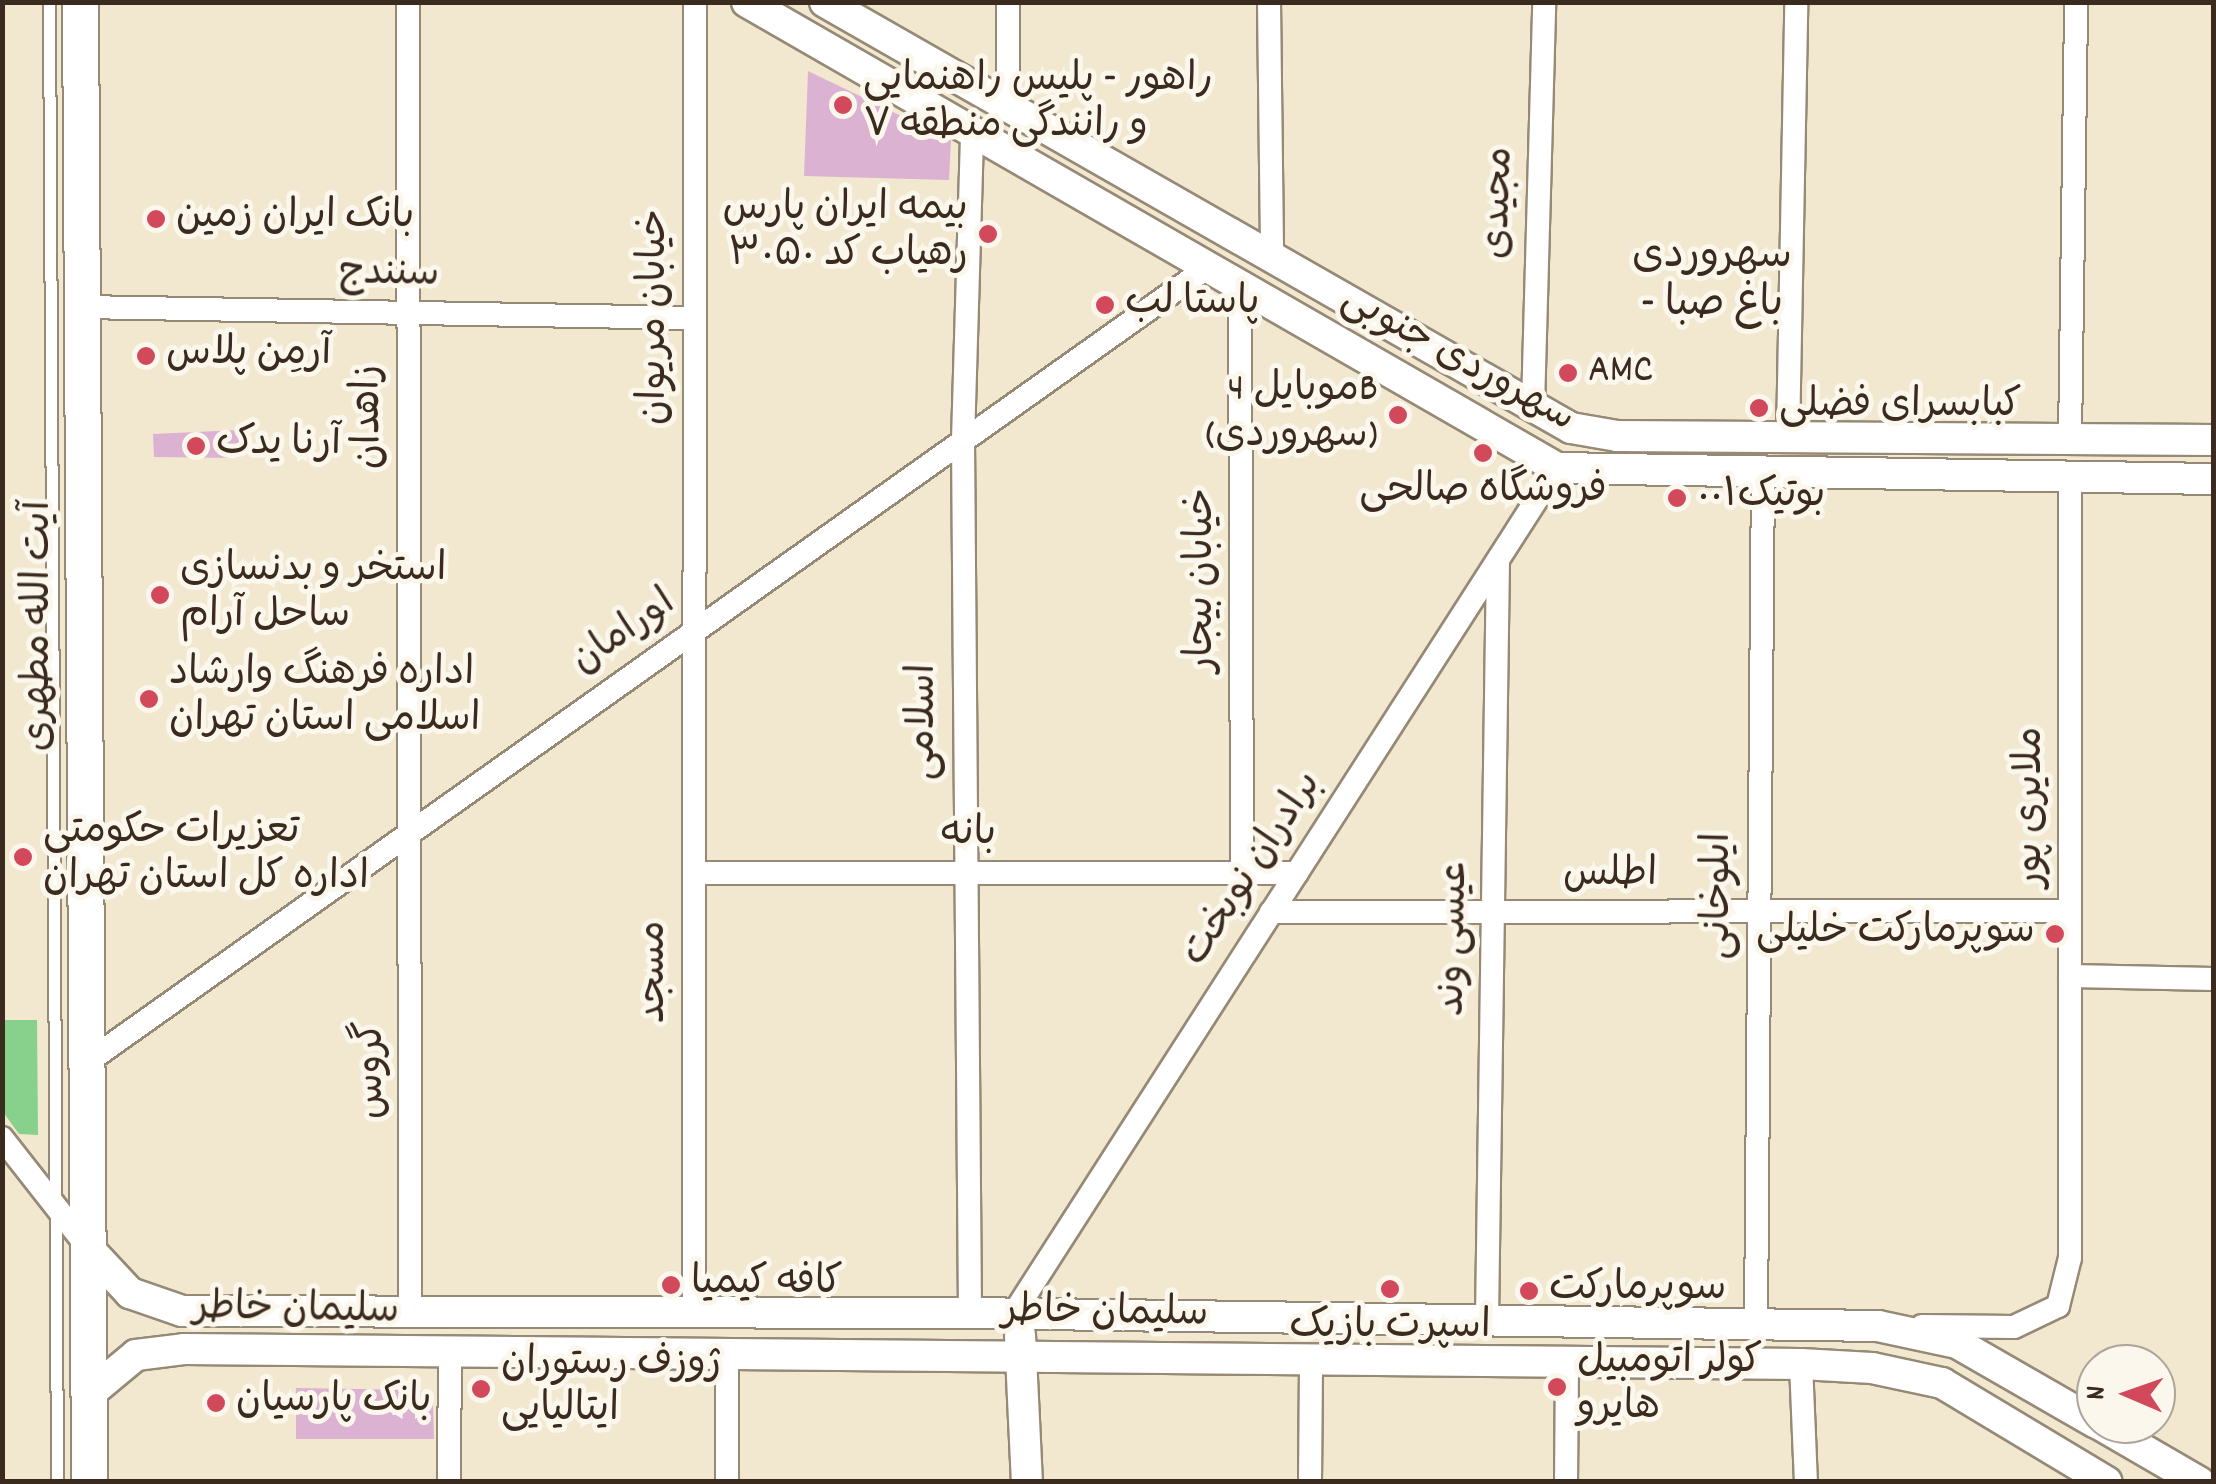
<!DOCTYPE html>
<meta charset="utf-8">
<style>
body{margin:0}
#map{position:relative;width:2216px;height:1484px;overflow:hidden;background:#f1e8cf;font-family:Dekko,"Playpen Sans Arabic",sans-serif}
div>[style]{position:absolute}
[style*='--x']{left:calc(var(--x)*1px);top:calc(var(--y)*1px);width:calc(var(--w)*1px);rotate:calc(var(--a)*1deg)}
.green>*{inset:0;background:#88d18d}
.building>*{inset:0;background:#dcb2d2}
.roads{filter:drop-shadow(2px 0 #968976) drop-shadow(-2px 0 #968976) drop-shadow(0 2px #968976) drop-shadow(0 -2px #968976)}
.lane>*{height:11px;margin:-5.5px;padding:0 5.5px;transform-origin:5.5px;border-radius:5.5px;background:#fff}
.street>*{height:22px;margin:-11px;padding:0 11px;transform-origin:11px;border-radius:11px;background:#fff}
.secondary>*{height:30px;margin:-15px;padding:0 15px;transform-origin:15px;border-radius:15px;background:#fff}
.primary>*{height:35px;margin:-17.5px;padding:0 17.5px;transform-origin:17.5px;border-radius:17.5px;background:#fff}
.dots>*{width:28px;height:28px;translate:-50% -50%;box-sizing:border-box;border:5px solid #fbf7ec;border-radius:50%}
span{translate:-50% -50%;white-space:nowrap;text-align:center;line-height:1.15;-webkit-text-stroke:10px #fbf7ec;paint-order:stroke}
.poi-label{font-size:40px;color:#3b2a1e}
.left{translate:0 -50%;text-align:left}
.right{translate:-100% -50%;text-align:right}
.street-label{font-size:40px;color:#3b2a1e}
.neighbourhood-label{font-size:42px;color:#3b2a1e}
.frame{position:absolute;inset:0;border:5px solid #3b2a1e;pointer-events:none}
.north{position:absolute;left:2076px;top:1344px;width:100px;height:100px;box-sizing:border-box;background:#fbf7ec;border:2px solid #aea59a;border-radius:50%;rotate:272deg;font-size:28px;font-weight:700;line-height:40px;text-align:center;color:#3b2a1e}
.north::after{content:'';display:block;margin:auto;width:35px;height:45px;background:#d1495b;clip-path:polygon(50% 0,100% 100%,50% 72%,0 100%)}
</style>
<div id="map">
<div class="green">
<i style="clip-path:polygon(3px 1020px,37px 1020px,38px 1135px,19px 1134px,3px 1112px)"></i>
</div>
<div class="building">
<i style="clip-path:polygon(808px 71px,951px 140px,949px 180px,804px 176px)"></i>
<i style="clip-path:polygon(239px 430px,239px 458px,154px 457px,153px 434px)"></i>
<i style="clip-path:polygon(296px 1388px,420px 1390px,433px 1405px,434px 1439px,296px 1439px)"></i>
</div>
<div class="roads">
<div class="lane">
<i style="--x:49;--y:2;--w:1480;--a:89.69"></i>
</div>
<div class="street">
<i style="--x:408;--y:2;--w:1308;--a:89.91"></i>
<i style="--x:1008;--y:2;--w:104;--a:90"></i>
<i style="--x:1269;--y:2;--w:256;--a:89.3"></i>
<i style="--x:1240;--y:286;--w:587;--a:89.8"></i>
<i style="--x:82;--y:307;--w:612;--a:1.03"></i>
<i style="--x:1533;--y:406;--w:404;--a:-88.4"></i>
<i style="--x:1788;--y:437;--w:435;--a:-88.9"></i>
<i style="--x:2070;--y:439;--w:437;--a:-89.2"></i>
<i style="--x:694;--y:873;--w:603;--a:0"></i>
<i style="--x:1271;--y:912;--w:799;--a:-0.07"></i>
<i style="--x:2070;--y:976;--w:144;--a:1.2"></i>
<i style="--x:86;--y:1063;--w:1376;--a:-35.35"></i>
<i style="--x:2;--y:1138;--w:136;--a:51.9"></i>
<i style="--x:970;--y:1313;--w:873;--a:-90.46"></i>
<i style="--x:963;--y:440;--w:309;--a:-88.3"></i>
<i style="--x:1014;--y:1313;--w:1004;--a:-57.28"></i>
<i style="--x:694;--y:1314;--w:1312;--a:-89.96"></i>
<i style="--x:1487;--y:1319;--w:759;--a:-89.17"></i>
<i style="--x:1756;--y:1322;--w:850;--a:-89.53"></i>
<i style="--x:1922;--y:1326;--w:92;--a:0.6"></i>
<i style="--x:2014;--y:1327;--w:49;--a:-25.5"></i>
<i style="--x:2058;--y:1306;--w:49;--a:-76"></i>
<i style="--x:2070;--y:1258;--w:781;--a:-90"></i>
<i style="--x:1801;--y:1364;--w:118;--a:87.6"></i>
<i style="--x:449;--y:1482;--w:128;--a:-89.6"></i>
<i style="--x:727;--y:1482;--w:126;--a:-90"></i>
<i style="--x:1310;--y:1482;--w:124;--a:-89.5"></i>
<i style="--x:1566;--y:1482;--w:123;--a:-89.5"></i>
</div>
<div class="secondary">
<i style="--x:747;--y:2;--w:934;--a:29.91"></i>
<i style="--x:1557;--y:468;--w:657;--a:0.96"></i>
<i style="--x:825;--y:2;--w:859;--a:29.73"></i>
<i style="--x:1571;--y:428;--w:47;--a:9.9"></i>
<i style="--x:1617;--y:436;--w:597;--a:0.38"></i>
<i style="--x:88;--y:1248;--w:62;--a:47"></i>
<i style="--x:130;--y:1293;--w:55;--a:19.1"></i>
<i style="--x:182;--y:1311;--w:788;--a:0.15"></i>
<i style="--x:970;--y:1313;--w:908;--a:0.82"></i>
<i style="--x:1878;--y:1326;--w:81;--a:12.1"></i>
<i style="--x:1957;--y:1343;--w:160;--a:29.9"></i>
<i style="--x:1020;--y:1335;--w:147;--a:87.3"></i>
<i style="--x:89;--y:1394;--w:61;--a:-39.7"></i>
<i style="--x:136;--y:1355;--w:48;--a:-7.1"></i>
<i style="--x:184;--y:1349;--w:1617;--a:0.53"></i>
<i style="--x:1801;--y:1364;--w:71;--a:3.2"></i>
<i style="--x:1872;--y:1368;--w:72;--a:12.1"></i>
<i style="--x:1942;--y:1383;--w:192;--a:31"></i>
<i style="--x:2099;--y:1424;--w:116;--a:30.1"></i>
</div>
<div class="primary">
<i style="--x:80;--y:2;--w:1480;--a:89.65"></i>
</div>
</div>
<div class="dots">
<i style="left:843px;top:105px;background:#d1495b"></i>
<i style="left:156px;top:219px;background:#d1495b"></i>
<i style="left:988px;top:234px;background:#d1495b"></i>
<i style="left:1105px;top:305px;background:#d1495b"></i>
<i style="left:146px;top:356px;background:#d1495b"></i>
<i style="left:1568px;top:373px;background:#d1495b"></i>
<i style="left:1759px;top:408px;background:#d1495b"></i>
<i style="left:1398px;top:415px;background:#d1495b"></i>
<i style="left:196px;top:446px;background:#d1495b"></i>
<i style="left:1483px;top:453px;background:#d1495b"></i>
<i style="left:1677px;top:498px;background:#d1495b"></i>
<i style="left:160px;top:595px;background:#d1495b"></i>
<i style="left:149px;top:699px;background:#d1495b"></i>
<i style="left:23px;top:857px;background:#d1495b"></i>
<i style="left:2055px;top:934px;background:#d1495b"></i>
<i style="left:671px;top:1285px;background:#d1495b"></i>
<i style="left:1390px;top:1289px;background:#d1495b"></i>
<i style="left:1529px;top:1291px;background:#d1495b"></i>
<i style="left:1557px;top:1387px;background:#d1495b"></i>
<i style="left:481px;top:1389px;background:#d1495b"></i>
<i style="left:216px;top:1403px;background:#d1495b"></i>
</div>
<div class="poi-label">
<span class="left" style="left:863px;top:105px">راهور - پلیس راهنمایی<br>و رانندگی منطقه ۷</span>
<span class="right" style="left:968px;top:234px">بیمه ایران پارس<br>رهیاب کد ۳۰۵۰</span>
<span class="left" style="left:176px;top:219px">بانک ایران زمین</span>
<span class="left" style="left:1125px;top:305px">پاستا لب</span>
<span class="left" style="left:166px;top:356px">آرمِن پلاس</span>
<span class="left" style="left:1588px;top:373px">AMC</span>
<span class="right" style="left:1378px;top:415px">موبایل 4B<br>(سهروردی)</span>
<span class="left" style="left:1779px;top:408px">کبابسرای فضلی</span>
<span class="left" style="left:216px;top:446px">آرنا یدک</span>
<span style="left:1483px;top:493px">فروشگاه صالحی</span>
<span class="left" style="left:1697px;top:498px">بوتیک۰۰۱</span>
<span class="left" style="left:180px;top:595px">استخر و بدنسازی<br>ساحل آرام</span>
<span class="left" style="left:169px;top:699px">اداره فرهنگ وارشاد<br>اسلامی استان تهران</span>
<span class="left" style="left:43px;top:857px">تعزیرات حکومتی<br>اداره کل استان تهران</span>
<span class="right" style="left:2035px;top:934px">سوپرمارکت خلیلی</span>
<span class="left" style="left:691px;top:1285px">کافه کیمیا</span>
<span class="left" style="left:1549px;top:1291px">سوپرمارکت</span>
<span style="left:1390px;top:1329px">اسپرت بازیک</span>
<span class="left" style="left:1577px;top:1387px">کولر اتومبیل<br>هایرو</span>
<span class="left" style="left:501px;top:1389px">ژوزف رستوران<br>ایتالیایی</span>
<span class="left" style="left:236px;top:1403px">بانک پارسیان</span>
</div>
<div class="street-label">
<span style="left:1501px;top:203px;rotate:-88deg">مجیدی</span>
<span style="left:389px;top:276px;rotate:1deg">سنندج</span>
<span style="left:657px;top:317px;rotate:-90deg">خیابان مریوان</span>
<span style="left:1457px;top:361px;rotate:29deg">سهروردی جنوبی</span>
<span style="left:371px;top:417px;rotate:-91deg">زاهدان</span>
<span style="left:1204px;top:580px;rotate:-90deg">خیابان بیجار</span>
<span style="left:41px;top:626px;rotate:-90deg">آیت الله مطهری</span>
<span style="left:625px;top:634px;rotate:-35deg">اورامان</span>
<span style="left:926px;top:722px;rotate:-90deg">اسلامی</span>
<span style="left:2033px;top:807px;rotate:-90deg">ملایری پور</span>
<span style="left:968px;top:836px">بانه</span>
<span style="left:1254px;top:870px;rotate:-57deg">برادران نوبخت</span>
<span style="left:1610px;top:877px">اطلس</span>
<span style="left:1721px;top:896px;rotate:-90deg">ایلوخانی</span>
<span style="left:1456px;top:939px;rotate:-89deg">عیسی وند</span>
<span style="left:656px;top:972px;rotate:-90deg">مسجد</span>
<span style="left:374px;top:1070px;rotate:-90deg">گروس</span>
<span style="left:296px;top:1312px;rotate:1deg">سلیمان خاطر</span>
<span style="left:1105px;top:1315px;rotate:1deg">سلیمان خاطر</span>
</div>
<div class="neighbourhood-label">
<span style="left:1712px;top:282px">سهروردی<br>- باغ صبا</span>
</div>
<div class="frame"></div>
<div class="north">N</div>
</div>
